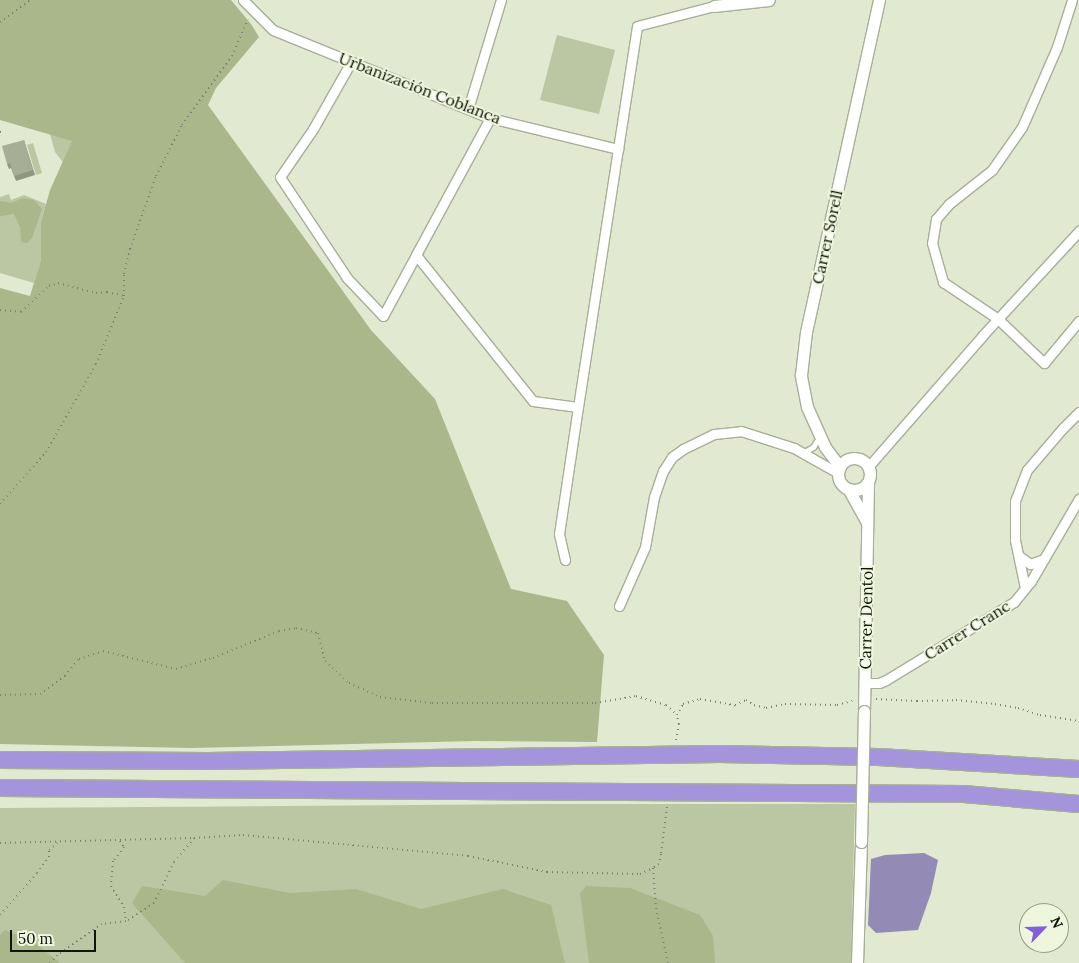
<!DOCTYPE html>
<meta charset="utf-8">
<style>
body{margin:0}
#map{position:relative;width:1079px;height:963px;overflow:hidden;background:#e1e9d0;font-family:Lora,serif}
div>[style]{position:absolute}
[style*='--x']{left:calc(var(--x)*1px);top:calc(var(--y)*1px);width:calc(var(--w)*1px);rotate:calc(var(--a)*1deg)}
.green>*{inset:0;background:#bac7a2}
.forest>*{inset:0;background:#a9b78b}
.water>*{inset:0;background:#938bb6}
.path>*{height:2px;margin-top:-1px;transform-origin:0;background:repeating-linear-gradient(90deg,#7b816f 0 1px,transparent 0 5px)}
.roads{filter:drop-shadow(1px 0 #a7af97) drop-shadow(-1px 0 #a7af97) drop-shadow(0 1px #a7af97) drop-shadow(0 -1px #a7af97)}
.service>*{height:4.5px;margin:-2.25px;padding:0 2.25px;transform-origin:2.25px;border-radius:2.25px;background:#fff}
.minor>*{height:9px;margin:-4.5px;padding:0 4.5px;transform-origin:4.5px;border-radius:4.5px;background:#fff}
.tertiary>*{height:11px;margin:-5.5px;padding:0 5.5px;transform-origin:5.5px;border-radius:5.5px;background:#fff}
.tertiary>.ring{margin:-5.5px;padding:0;box-sizing:content-box;background:none;border:11px solid #fff;border-radius:50%}
.motorway>*{height:16px;margin:-8px;padding:0 8px;transform-origin:8px;border-radius:8px;background:#a494dc}
.bridges{filter:drop-shadow(1px 0 #a7af97) drop-shadow(-1px 0 #a7af97) drop-shadow(0 1px #a7af97) drop-shadow(0 -1px #a7af97)}
.tertiary-bridge>*{height:11px;margin:-5.5px;padding:0 5.5px;transform-origin:5.5px;border-radius:5.5px;background:#fff}
.wall>*{inset:0;background:#8f9681}
.building>*{inset:0;background:#a6ae96}
span{translate:-50% -50%;white-space:nowrap;text-align:center;line-height:1.15;-webkit-text-stroke:4px #eef7dd;paint-order:stroke}
.street-label{font-size:16px;color:#11140b}
.north{position:absolute;left:1019px;top:903px;width:50px;height:50px;box-sizing:border-box;background:#eef7dd;border:1px solid #969c89;border-radius:50%;rotate:66deg;font-size:14px;font-weight:700;line-height:20px;text-align:center;color:#11140b}
.north::after{content:'';display:block;margin:auto;width:18px;height:22px;background:#8360da;clip-path:polygon(50% 0,100% 100%,50% 72%,0 100%)}
.scale{position:absolute;left:10px;top:930px;width:86px;height:22px;box-sizing:border-box;border:2px solid #11140b;border-top:0;padding-left:6px;font-size:15px;line-height:18px;white-space:nowrap;color:#11140b;-webkit-text-stroke:4px #eef7dd;paint-order:stroke}
</style>
<div id="map">
<div class="green">
<i style="clip-path:polygon(557px 35px,615px 50px,599px 114px,540px 100px)"></i>
<i style="clip-path:polygon(50px 134px,73px 140px,63px 162px,55px 152px)"></i>
<i style="clip-path:polygon(33px 143px,42px 173px,36px 175px,27px 145px)"></i>
<i style="clip-path:polygon(9px 194px,11px 200px,24px 195px,46px 204px,41px 222px,41px 260px,34px 283px,0 273px,0 197px)"></i>
<i style="clip-path:polygon(548px 804px,855px 804px,851px 963px,0 963px,0 808px)"></i>
</div>
<div class="forest">
<i style="clip-path:polygon(0 0,231px 0,251px 24px,259px 37px,216px 88px,208px 105px,371px 330px,435px 399px,511px 589px,567px 601px,604px 655px,597px 742px,474px 741px,192px 748px,0 744px,0 288px,30px 296px,41px 260px,41px 222px,46px 204px,50px 190px,72px 141px,0 120px)"></i>
<i style="clip-path:polygon(23px 198px,34px 200px,42px 209px,32px 238px,27px 243px,21px 242px,20px 227px,14px 214px,0 216px,0 201px,11px 203px)"></i>
<i style="clip-path:polygon(223px 880px,290px 893px,356px 889px,421px 909px,503px 889px,551px 905px,565px 963px,185px 963px,132px 903px,142px 886px,205px 896px)"></i>
<i style="clip-path:polygon(586px 886px,630px 888px,700px 915px,713px 936px,715px 963px,589px 963px,580px 893px)"></i>
<i style="clip-path:polygon(5px 930px,34px 942px,60px 963px,0 963px,0 935px)"></i>
</div>
<div class="water">
<i style="clip-path:polygon(924px 853px,938px 860px,931px 893px,918px 930px,876px 933px,868px 925px,871px 859px,885px 855px)"></i>
</div>
<div class="path">
<i style="--x:0;--y:22;--w:37;--a:-36"></i>
<i style="--x:0;--y:132;--w:4;--a:-14"></i>
<i style="--x:0;--y:310;--w:21;--a:5"></i>
<i style="--x:21;--y:312;--w:38;--a:-43"></i>
<i style="--x:49;--y:286;--w:9;--a:-18"></i>
<i style="--x:58;--y:283;--w:39;--a:15"></i>
<i style="--x:96;--y:293;--w:11;--a:-5"></i>
<i style="--x:107;--y:292;--w:17;--a:13"></i>
<i style="--x:0;--y:504;--w:69;--a:-48.5"></i>
<i style="--x:46;--y:452;--w:101;--a:-60.4"></i>
<i style="--x:96;--y:364;--w:74;--a:-67.6"></i>
<i style="--x:124;--y:296;--w:22;--a:-90"></i>
<i style="--x:124;--y:274;--w:26;--a:-77"></i>
<i style="--x:130;--y:249;--w:77;--a:-70.4"></i>
<i style="--x:156;--y:176;--w:57;--a:-63"></i>
<i style="--x:182;--y:125;--w:85;--a:-54.1"></i>
<i style="--x:232;--y:56;--w:40;--a:-66.6"></i>
<i style="--x:0;--y:695;--w:40;--a:-1.4"></i>
<i style="--x:40;--y:694;--w:31;--a:-36"></i>
<i style="--x:65;--y:676;--w:22;--a:-51"></i>
<i style="--x:79;--y:659;--w:25;--a:-18"></i>
<i style="--x:103;--y:651;--w:75;--a:13.9"></i>
<i style="--x:176;--y:669;--w:39;--a:-17"></i>
<i style="--x:213;--y:658;--w:71;--a:-22.2"></i>
<i style="--x:279;--y:631;--w:17;--a:-10"></i>
<i style="--x:296;--y:628;--w:23;--a:13"></i>
<i style="--x:318;--y:633;--w:29;--a:76"></i>
<i style="--x:325;--y:661;--w:33;--a:43"></i>
<i style="--x:349;--y:683;--w:34;--a:24"></i>
<i style="--x:380;--y:697;--w:52;--a:6.6"></i>
<i style="--x:432;--y:703;--w:163;--a:0"></i>
<i style="--x:595;--y:703;--w:42;--a:-9.7"></i>
<i style="--x:636;--y:696;--w:31;--a:17"></i>
<i style="--x:666;--y:705;--w:15;--a:42"></i>
<i style="--x:677;--y:715;--w:13;--a:-61"></i>
<i style="--x:683;--y:704;--w:18;--a:-16"></i>
<i style="--x:700;--y:699;--w:36;--a:10"></i>
<i style="--x:735;--y:705;--w:12;--a:-24"></i>
<i style="--x:746;--y:700;--w:9;--a:32"></i>
<i style="--x:754;--y:705;--w:12;--a:14"></i>
<i style="--x:766;--y:708;--w:19;--a:-12"></i>
<i style="--x:785;--y:704;--w:52;--a:1.1"></i>
<i style="--x:837;--y:705;--w:16;--a:-15"></i>
<i style="--x:876;--y:699;--w:41;--a:2.8"></i>
<i style="--x:917;--y:701;--w:39;--a:-1"></i>
<i style="--x:956;--y:700;--w:39;--a:6"></i>
<i style="--x:995;--y:704;--w:23;--a:10"></i>
<i style="--x:1018;--y:708;--w:23;--a:18"></i>
<i style="--x:1040;--y:715;--w:39;--a:9"></i>
<i style="--x:676;--y:740;--w:16;--a:-79"></i>
<i style="--x:679;--y:724;--w:9;--a:-103"></i>
<i style="--x:667;--y:807;--w:47;--a:97.3"></i>
<i style="--x:661;--y:854;--w:10;--a:101"></i>
<i style="--x:659;--y:864;--w:7;--a:146"></i>
<i style="--x:653;--y:868;--w:40;--a:85.7"></i>
<i style="--x:656;--y:908;--w:56;--a:77.7"></i>
<i style="--x:194;--y:838;--w:49;--a:-3.5"></i>
<i style="--x:243;--y:835;--w:226;--a:5.3"></i>
<i style="--x:468;--y:856;--w:81;--a:11.4"></i>
<i style="--x:547;--y:872;--w:93;--a:1.2"></i>
<i style="--x:640;--y:874;--w:14;--a:-25"></i>
<i style="--x:120;--y:841;--w:7;--a:56"></i>
<i style="--x:124;--y:847;--w:18;--a:128"></i>
<i style="--x:113;--y:861;--w:25;--a:95"></i>
<i style="--x:111;--y:886;--w:25;--a:58"></i>
<i style="--x:124;--y:907;--w:14;--a:82"></i>
<i style="--x:0;--y:843;--w:194;--a:-1.5"></i>
<i style="--x:194;--y:838;--w:31;--a:130"></i>
<i style="--x:174;--y:862;--w:46;--a:116"></i>
<i style="--x:154;--y:903;--w:33;--a:147"></i>
<i style="--x:126;--y:921;--w:24;--a:173"></i>
<i style="--x:102;--y:924;--w:55;--a:145.4"></i>
<i style="--x:57;--y:955;--w:11;--a:131"></i>
<i style="--x:0;--y:915;--w:56;--a:-48.6"></i>
<i style="--x:37;--y:873;--w:20;--a:-53"></i>
<i style="--x:49;--y:857;--w:7;--a:-90"></i>
<i style="--x:49;--y:850;--w:11;--a:-41"></i>
</div>
<div class="roads">
<div class="service">
<i style="--x:803;--y:453;--w:12;--a:-31"></i>
<i style="--x:813;--y:447;--w:11;--a:-56"></i>
</div>
<div class="minor">
<i style="--x:243;--y:0;--w:42;--a:45"></i>
<i style="--x:273;--y:30;--w:234;--a:22.1"></i>
<i style="--x:490;--y:118;--w:132;--a:13.6"></i>
<i style="--x:618;--y:149;--w:124;--a:-81.2"></i>
<i style="--x:637;--y:26;--w:80;--a:-14.6"></i>
<i style="--x:1072;--y:0;--w:49;--a:107.7"></i>
<i style="--x:1057;--y:47;--w:87;--a:113.6"></i>
<i style="--x:1022;--y:127;--w:52;--a:124.9"></i>
<i style="--x:992;--y:170;--w:55;--a:141.7"></i>
<i style="--x:949;--y:204;--w:20;--a:131"></i>
<i style="--x:936;--y:219;--w:24;--a:99"></i>
<i style="--x:932;--y:243;--w:41;--a:74.2"></i>
<i style="--x:943;--y:282;--w:66;--a:33.9"></i>
<i style="--x:998;--y:319;--w:64;--a:43.7"></i>
<i style="--x:1044;--y:363;--w:55;--a:-50.2"></i>
<i style="--x:351;--y:62;--w:77;--a:119.6"></i>
<i style="--x:313;--y:129;--w:58;--a:124.5"></i>
<i style="--x:280;--y:177;--w:121;--a:56.4"></i>
<i style="--x:347;--y:278;--w:52;--a:46.5"></i>
<i style="--x:383;--y:316;--w:69;--a:-61.6"></i>
<i style="--x:468;--y:109;--w:114;--a:-73.2"></i>
<i style="--x:490;--y:118;--w:156;--a:118.4"></i>
<i style="--x:416;--y:255;--w:187;--a:51.3"></i>
<i style="--x:533;--y:401;--w:45;--a:7.6"></i>
<i style="--x:578;--y:407;--w:261;--a:-81.2"></i>
<i style="--x:868;--y:467;--w:175;--a:-48.9"></i>
<i style="--x:983;--y:335;--w:142;--a:-47.3"></i>
<i style="--x:1019;--y:556;--w:14;--a:36"></i>
<i style="--x:1030;--y:564;--w:15;--a:-20"></i>
<i style="--x:565;--y:560;--w:27;--a:-103"></i>
<i style="--x:559;--y:534;--w:128;--a:-81.5"></i>
<i style="--x:1025;--y:588;--w:49;--a:-101.8"></i>
<i style="--x:1015;--y:540;--w:39;--a:-90"></i>
<i style="--x:1015;--y:501;--w:33;--a:-69"></i>
<i style="--x:1027;--y:470;--w:54;--a:-49.5"></i>
<i style="--x:1062;--y:429;--w:24;--a:-45"></i>
<i style="--x:619;--y:606;--w:64;--a:-66.2"></i>
<i style="--x:645;--y:547;--w:51;--a:-79.8"></i>
<i style="--x:654;--y:497;--w:28;--a:-71"></i>
<i style="--x:663;--y:471;--w:17;--a:-57"></i>
<i style="--x:672;--y:457;--w:14;--a:-36"></i>
<i style="--x:683;--y:449;--w:34;--a:-26"></i>
<i style="--x:714;--y:434;--w:27;--a:-6"></i>
<i style="--x:741;--y:431;--w:56;--a:17.8"></i>
<i style="--x:794;--y:448;--w:51;--a:29.6"></i>
<i style="--x:865;--y:683;--w:14;--a:0"></i>
<i style="--x:879;--y:683;--w:8;--a:-23"></i>
<i style="--x:886;--y:680;--w:150;--a:-31.4"></i>
<i style="--x:1014;--y:602;--w:27;--a:-51"></i>
<i style="--x:1031;--y:581;--w:95;--a:-59.7"></i>
</div>
<div class="tertiary">
<i style="--x:714;--y:6;--w:55;--a:-6.2"></i>
<i class="ring" style="left:838px;top:458px;width:21px;height:21px"></i>
<i style="--x:840;--y:467;--w:25;--a:-127"></i>
<i style="--x:825;--y:447;--w:44;--a:-114.2"></i>
<i style="--x:807;--y:407;--w:33;--a:-101"></i>
<i style="--x:801;--y:375;--w:43;--a:-83.4"></i>
<i style="--x:806;--y:332;--w:340;--a:-77.6"></i>
<i style="--x:849;--y:490;--w:37;--a:61"></i>
<i style="--x:864;--y:711;--w:228;--a:-89"></i>
<i style="--x:857;--y:963;--w:121;--a:-88.1"></i>
</div>
<div class="motorway">
<i style="--x:0;--y:760;--w:208;--a:0.3"></i>
<i style="--x:208;--y:761;--w:512;--a:-0.78"></i>
<i style="--x:720;--y:754;--w:158;--a:1.1"></i>
<i style="--x:878;--y:757;--w:201;--a:3.4"></i>
<i style="--x:0;--y:788;--w:964;--a:0.36"></i>
<i style="--x:964;--y:794;--w:115;--a:5"></i>
</div>
</div>
<div class="bridges">
<div class="tertiary-bridge">
<i style="--x:861;--y:842;--w:131;--a:-88.7"></i>
</div>
</div>
<div class="wall">
<i style="clip-path:polygon(24px 140px,35px 175px,16px 181px,11px 168px,9px 169px,7px 164px)"></i>
</div>
<div class="building">
<i style="clip-path:polygon(24px 140px,33px 170px,14px 176px,10px 163px,7px 164px,2px 146px)"></i>
</div>
<div class="street-label">
<span style="left:420px;top:88px;rotate:21deg">Urbanización Coblanca</span>
<span style="left:827px;top:237px;rotate:-78deg">Carrer Sorell</span>
<span style="left:866px;top:618px;rotate:-89deg">Carrer Dentol</span>
<span style="left:967px;top:630px;rotate:-32deg">Carrer Cranc</span>
</div>
<div class="north">N</div>
<div class="scale">50 m</div>
</div>
